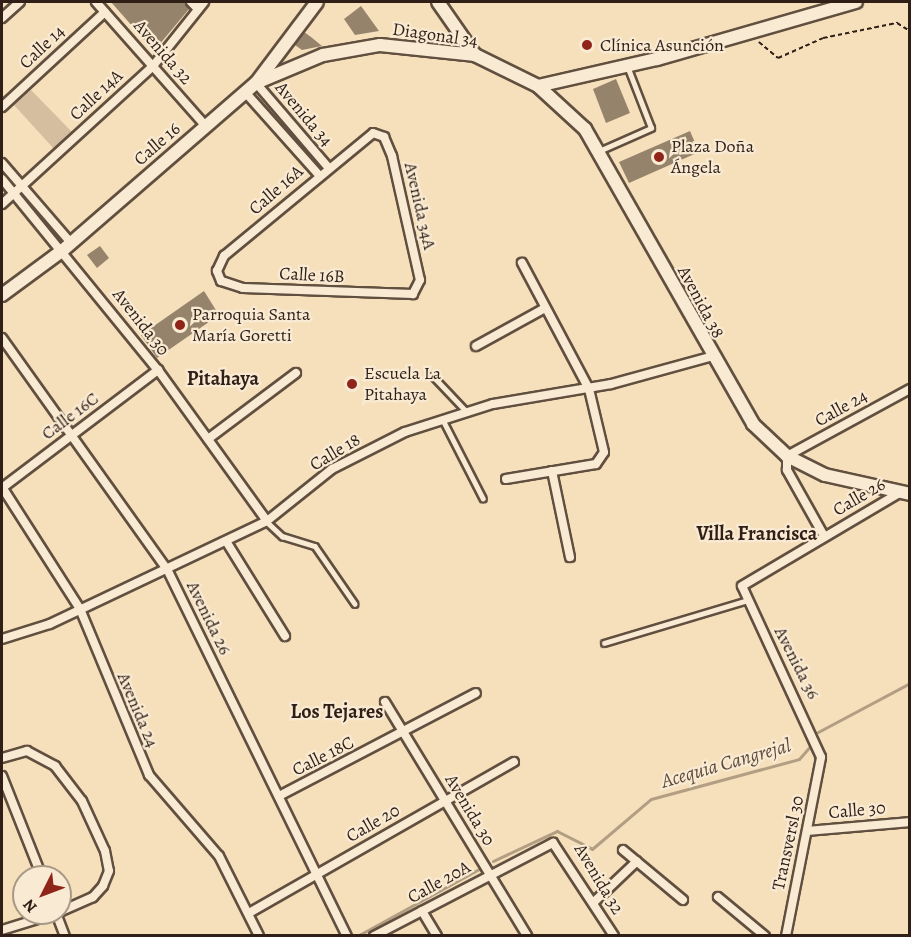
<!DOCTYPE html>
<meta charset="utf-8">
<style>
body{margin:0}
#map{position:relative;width:911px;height:937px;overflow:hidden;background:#f6dfbb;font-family:Alegreya,serif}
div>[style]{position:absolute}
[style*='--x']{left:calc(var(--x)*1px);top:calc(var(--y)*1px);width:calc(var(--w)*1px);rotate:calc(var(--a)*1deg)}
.green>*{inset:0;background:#d4be9f}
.stream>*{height:3px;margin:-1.5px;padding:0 1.5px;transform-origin:1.5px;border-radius:1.5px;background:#b29e83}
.building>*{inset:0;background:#96836c}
.path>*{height:1.5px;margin-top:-0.75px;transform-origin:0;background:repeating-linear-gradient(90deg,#2f1f16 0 4.5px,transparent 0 7.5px)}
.roads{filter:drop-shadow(2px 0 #614f3f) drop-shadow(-2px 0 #614f3f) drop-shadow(0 2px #614f3f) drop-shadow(0 -2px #614f3f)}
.lane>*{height:4.5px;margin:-2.25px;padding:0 2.25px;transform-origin:2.25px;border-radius:2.25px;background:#f9ead3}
.street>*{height:8px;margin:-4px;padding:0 4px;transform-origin:4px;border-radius:4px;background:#f9ead3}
.secondary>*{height:12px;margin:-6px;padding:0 6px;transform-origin:6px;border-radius:6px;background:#f9ead3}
.dots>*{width:16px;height:16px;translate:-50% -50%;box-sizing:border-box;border:3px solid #f9ead3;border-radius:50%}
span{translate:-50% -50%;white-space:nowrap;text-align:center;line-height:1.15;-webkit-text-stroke:4.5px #f9ead3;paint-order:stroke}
.street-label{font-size:18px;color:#2f1f16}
.poi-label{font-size:18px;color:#2f1f16}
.left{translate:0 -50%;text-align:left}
.neighbourhood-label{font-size:20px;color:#2f1f16;font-weight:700}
.water-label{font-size:20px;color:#5d4b3c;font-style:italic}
.frame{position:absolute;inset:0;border:3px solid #2f1f16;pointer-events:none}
.north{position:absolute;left:12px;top:865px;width:60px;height:60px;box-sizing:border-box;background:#f9ead3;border:2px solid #a89987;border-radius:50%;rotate:228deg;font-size:16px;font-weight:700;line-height:24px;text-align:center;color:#2f1f16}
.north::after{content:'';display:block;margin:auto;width:21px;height:27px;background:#8f2418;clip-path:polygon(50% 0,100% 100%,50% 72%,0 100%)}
</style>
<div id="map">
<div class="green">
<i style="clip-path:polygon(31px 90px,73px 133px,55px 150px,14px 105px)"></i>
</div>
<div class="stream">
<i style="--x:818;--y:732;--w:104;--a:-28"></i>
<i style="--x:493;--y:861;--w:71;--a:-25.1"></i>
<i style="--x:557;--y:831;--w:39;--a:27"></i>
<i style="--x:592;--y:849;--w:77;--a:-40.3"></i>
<i style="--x:651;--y:799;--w:153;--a:-15.1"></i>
<i style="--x:799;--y:759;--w:18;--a:-49"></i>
<i style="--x:359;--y:935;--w:137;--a:-28.8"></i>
</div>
<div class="building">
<i style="clip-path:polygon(111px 2px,184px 2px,189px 9px,154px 51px)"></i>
<i style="clip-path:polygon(361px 6px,379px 31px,355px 35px,344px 19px)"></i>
<i style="clip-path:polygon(304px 32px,311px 37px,322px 46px,302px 50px,295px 45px)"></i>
<i style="clip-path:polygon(616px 79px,630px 113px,606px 123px,593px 89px)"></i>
<i style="clip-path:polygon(690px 131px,699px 152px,629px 183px,619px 162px)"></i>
<i style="clip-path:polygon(100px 246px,109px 258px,97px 268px,87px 255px)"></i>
<i style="clip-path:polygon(204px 291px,219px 315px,157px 358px,141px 335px)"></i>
</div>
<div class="path">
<i style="--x:759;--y:42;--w:25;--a:40"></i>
<i style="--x:778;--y:58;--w:49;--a:-24"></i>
<i style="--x:823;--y:38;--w:76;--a:-11.5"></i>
<i style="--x:897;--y:23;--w:15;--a:32"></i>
</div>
<div class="roads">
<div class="lane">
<i style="--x:599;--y:151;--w:57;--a:-23.9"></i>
<i style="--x:651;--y:128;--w:66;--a:-111.2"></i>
<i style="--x:433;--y:376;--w:50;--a:46.6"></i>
<i style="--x:443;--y:420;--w:88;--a:62.9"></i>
<i style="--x:267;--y:522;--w:21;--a:43"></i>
<i style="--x:282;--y:536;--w:34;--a:17"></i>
<i style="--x:315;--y:546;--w:70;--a:55.4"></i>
<i style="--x:604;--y:643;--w:147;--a:-16.6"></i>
</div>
<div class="street">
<i style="--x:96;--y:2;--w:164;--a:48.5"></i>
<i style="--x:191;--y:2;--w:10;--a:45"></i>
<i style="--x:2;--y:18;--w:24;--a:-42"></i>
<i style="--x:256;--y:83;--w:111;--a:49.4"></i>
<i style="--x:245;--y:92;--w:111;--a:48.3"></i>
<i style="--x:2;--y:107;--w:140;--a:-42.7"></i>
<i style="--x:373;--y:133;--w:12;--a:20"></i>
<i style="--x:384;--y:137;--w:21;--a:67"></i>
<i style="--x:392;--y:156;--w:127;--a:77.3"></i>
<i style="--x:420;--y:280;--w:16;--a:117"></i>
<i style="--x:413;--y:294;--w:170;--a:-178"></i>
<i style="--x:243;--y:288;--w:23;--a:-162"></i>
<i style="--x:221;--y:281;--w:11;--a:-112"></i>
<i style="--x:217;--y:271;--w:17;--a:-65"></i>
<i style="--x:224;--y:256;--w:193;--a:-39.5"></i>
<i style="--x:2;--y:163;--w:106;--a:49.2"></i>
<i style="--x:2;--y:179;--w:247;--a:50.8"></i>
<i style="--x:158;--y:370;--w:186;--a:54.2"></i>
<i style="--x:2;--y:204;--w:205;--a:-42.4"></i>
<i style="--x:153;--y:66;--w:82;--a:-51.4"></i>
<i style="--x:2;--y:338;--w:284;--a:54.5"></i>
<i style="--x:167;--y:569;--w:409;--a:63.9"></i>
<i style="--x:476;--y:346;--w:79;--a:-28.8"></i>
<i style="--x:208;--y:439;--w:110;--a:-36.9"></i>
<i style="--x:552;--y:471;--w:88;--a:78.2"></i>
<i style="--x:506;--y:479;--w:91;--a:-9.5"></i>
<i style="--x:596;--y:464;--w:14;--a:-56"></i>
<i style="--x:604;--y:452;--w:65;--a:-103.4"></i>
<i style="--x:589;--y:389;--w:143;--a:-118"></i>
<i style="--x:2;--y:487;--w:145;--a:57.4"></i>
<i style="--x:80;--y:609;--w:180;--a:67.4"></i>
<i style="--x:149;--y:775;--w:107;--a:49.2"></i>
<i style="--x:219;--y:856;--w:89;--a:63.4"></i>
<i style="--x:2;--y:488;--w:196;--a:-37.1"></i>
<i style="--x:824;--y:536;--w:76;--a:-119.3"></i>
<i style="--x:787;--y:470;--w:14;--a:-90"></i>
<i style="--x:787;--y:456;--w:140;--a:-28.6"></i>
<i style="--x:226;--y:541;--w:112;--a:58.2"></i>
<i style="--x:2;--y:639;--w:50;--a:-17.4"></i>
<i style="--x:50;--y:624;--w:240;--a:-25.4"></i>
<i style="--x:267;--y:521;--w:83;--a:-38.7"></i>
<i style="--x:332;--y:469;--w:82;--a:-26.9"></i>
<i style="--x:405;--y:432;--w:92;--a:-17.7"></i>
<i style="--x:493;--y:404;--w:120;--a:-9.6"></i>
<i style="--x:611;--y:384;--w:103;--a:-15.3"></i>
<i style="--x:385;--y:702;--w:274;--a:58.7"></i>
<i style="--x:2;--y:758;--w:26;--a:-16"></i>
<i style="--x:27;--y:751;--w:32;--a:28"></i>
<i style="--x:55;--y:766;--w:44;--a:52.4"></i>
<i style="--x:82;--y:801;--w:55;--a:65.3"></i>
<i style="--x:105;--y:851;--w:20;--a:79"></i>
<i style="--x:109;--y:871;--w:16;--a:112"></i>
<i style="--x:103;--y:886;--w:15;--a:132"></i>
<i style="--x:93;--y:897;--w:36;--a:156"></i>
<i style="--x:2;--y:776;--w:109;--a:68.4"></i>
<i style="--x:279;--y:796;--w:222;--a:-27.6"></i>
<i style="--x:808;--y:831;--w:102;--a:-5"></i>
<i style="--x:623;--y:850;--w:78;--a:39.8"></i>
<i style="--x:718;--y:897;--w:61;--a:39.7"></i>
<i style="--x:594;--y:902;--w:59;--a:-43.6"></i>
<i style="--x:422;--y:911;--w:29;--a:59"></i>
<i style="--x:56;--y:913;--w:25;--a:69"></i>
<i style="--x:249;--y:913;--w:305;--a:-29.7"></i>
<i style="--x:2;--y:930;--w:58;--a:-17.2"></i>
<i style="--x:374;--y:936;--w:202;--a:-27.5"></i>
<i style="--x:553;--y:843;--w:111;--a:56.7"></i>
<i style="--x:786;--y:936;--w:182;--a:-78.9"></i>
<i style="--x:821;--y:757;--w:188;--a:-114.8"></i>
<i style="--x:742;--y:586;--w:185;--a:-30.6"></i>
</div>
<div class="secondary">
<i style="--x:438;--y:2;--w:65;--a:55.1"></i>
<i style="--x:256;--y:83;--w:73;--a:-22.7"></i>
<i style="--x:323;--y:55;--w:58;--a:-10"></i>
<i style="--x:380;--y:45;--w:96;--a:6"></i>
<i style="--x:475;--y:55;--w:70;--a:26.2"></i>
<i style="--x:538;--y:86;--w:64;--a:42.5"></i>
<i style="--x:585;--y:129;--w:339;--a:60.3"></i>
<i style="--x:753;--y:424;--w:47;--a:43.3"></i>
<i style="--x:787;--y:456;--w:42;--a:26.6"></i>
<i style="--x:825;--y:475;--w:87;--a:12.6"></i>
<i style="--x:538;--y:86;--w:122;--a:-12.8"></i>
<i style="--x:657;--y:59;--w:207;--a:-16"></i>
<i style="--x:2;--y:295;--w:76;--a:-36.4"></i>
<i style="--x:63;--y:250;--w:255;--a:-40.9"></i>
<i style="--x:256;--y:83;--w:101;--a:-53"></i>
</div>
</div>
<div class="dots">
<i style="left:587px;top:45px;background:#8f2418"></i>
<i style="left:659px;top:157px;background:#8f2418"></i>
<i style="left:180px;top:325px;background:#8f2418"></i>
<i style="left:352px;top:384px;background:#8f2418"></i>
</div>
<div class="street-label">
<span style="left:435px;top:35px;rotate:8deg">Diagonal 34</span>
<span style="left:42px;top:47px;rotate:-43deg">Calle 14</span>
<span style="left:163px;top:52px;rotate:49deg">Avenida 32</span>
<span style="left:96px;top:95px;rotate:-43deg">Calle 14A</span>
<span style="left:304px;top:114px;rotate:50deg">Avenida 34</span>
<span style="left:157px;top:144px;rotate:-41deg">Calle 16</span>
<span style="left:276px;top:190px;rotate:-41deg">Calle 16A</span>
<span style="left:420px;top:206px;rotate:77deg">Avenida 34A</span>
<span style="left:312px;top:275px;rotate:3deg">Calle 16B</span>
<span style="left:701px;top:302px;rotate:62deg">Avenida 38</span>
<span style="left:141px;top:322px;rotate:52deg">Avenida 30</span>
<span style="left:841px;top:408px;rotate:-29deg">Calle 24</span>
<span style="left:70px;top:416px;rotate:-37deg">Calle 16C</span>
<span style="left:335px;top:452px;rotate:-31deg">Calle 18</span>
<span style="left:859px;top:497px;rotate:-30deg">Calle 26</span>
<span style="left:209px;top:618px;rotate:64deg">Avenida 26</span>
<span style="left:797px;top:663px;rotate:63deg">Avenida 36</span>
<span style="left:138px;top:710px;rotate:67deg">Avenida 24</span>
<span style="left:323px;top:756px;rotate:-27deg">Calle 18C</span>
<span style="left:470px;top:810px;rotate:59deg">Avenida 30</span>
<span style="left:857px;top:810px;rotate:-5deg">Calle 30</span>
<span style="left:373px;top:823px;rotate:-30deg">Calle 20</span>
<span style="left:788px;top:843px;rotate:-78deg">Transversl 30</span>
<span style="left:599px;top:879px;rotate:59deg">Avenida 32</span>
<span style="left:439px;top:882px;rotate:-29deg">Calle 20A</span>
</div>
<div class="poi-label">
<span class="left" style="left:600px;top:45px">Clínica Asunción</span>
<span class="left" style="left:671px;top:157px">Plaza Doña<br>Ángela</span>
<span class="left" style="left:192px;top:325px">Parroquia Santa<br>María Goretti</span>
<span class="left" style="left:364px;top:384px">Escuela La<br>Pitahaya</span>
</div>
<div class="neighbourhood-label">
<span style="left:223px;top:378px">Pitahaya</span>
<span style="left:757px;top:533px">Villa Francisca</span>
<span style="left:337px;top:711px">Los Tejares</span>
</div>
<div class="water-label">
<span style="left:726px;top:763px;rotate:-16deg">Acequia Cangrejal</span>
</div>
<div class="frame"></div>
<div class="north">N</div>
</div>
